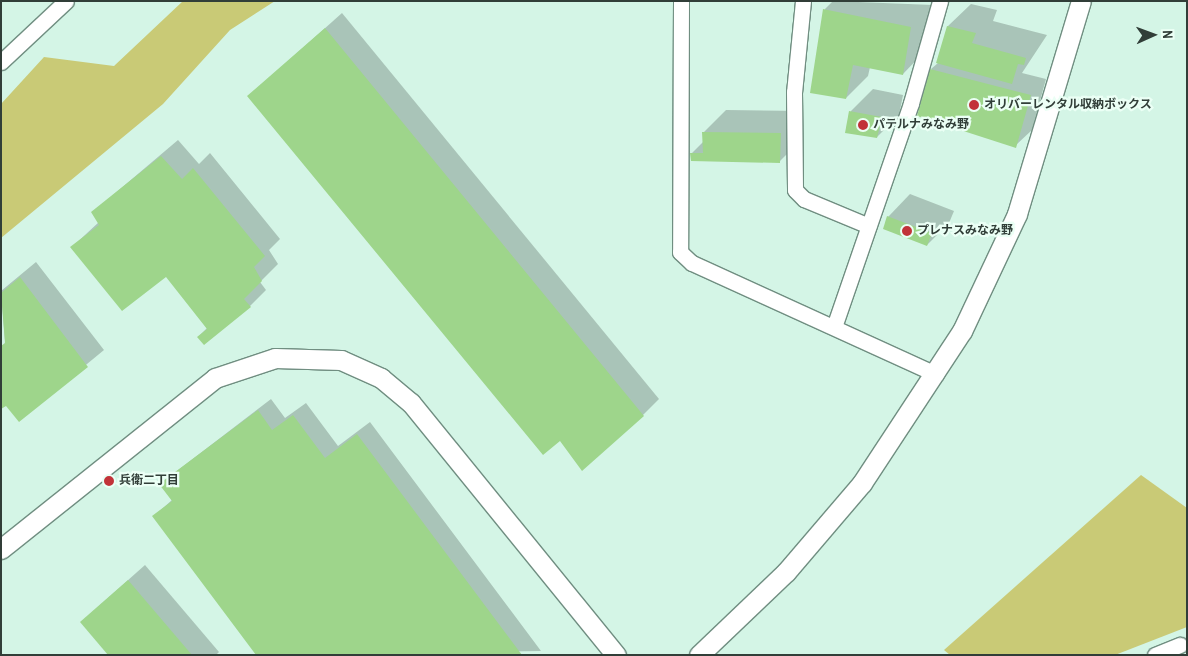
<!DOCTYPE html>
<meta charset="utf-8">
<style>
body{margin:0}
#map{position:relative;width:1188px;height:656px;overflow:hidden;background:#d4f5e6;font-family:"Archivo Narrow","Noto Sans JP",sans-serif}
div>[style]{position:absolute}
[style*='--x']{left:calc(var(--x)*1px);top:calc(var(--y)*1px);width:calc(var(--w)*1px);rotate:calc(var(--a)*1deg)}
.green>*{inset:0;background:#c9ca76}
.shadow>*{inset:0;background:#0003}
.building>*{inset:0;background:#9ed58b}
.roads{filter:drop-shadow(1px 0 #708e81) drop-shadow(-1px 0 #708e81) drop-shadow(0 1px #708e81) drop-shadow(0 -1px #708e81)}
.minor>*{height:15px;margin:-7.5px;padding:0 7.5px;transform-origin:7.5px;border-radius:7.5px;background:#fff}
.tertiary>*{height:19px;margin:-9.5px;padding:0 9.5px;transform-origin:9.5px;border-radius:9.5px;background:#fff}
.dots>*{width:14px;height:14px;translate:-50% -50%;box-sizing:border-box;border:2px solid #ebfff5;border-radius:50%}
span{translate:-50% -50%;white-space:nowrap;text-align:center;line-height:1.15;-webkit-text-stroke:4.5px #ebfff5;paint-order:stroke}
.poi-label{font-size:12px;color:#313e38;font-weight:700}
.left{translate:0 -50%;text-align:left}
.frame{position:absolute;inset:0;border:2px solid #313e38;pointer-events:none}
.north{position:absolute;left:1128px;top:10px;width:50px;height:50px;-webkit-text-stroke:4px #ebfff5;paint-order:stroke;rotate:88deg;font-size:14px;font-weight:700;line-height:20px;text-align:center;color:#313e38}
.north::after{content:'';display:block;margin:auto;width:18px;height:22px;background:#313e38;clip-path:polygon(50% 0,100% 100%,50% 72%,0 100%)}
</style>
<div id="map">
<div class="green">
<i style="clip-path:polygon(183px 1px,275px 1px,230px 30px,163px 104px,1px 238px,1px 104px,44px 57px,114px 66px)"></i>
<i style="clip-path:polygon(1141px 475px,1187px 508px,1187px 627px,1115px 655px,950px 655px,944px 650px)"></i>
</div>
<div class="shadow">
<i style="clip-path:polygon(833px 1px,933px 5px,925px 51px,903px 74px,870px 67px,868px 76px,846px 98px,825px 9px)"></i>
<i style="clip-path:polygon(971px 4px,997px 10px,993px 21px,1047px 35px,1022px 73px,1046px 79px,1032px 130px,1015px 146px,931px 69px,938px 63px,948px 26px)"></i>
<i style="clip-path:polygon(342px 13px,659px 399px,643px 415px,560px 440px,249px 96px)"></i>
<i style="clip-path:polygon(873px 89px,903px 95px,899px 115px,877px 137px,846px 132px,851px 111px)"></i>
<i style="clip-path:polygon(726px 110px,803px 111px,802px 139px,779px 162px,692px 153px,704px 141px,704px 132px)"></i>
<i style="clip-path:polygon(178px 140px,199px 164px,210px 153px,280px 239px,269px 250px,278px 264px,260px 282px,266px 290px,250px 306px,198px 337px,207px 328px,166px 275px,72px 247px,99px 222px,93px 212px)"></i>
<i style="clip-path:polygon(910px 194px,954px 211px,949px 223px,927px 245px,888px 217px)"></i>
<i style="clip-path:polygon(36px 262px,104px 350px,19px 420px,6px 404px,1px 407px,5px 341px,1px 291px)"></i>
<i style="clip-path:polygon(271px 399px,285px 418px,306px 403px,338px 446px,370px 422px,541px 651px,257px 655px,154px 516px,172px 500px,160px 484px)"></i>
<i style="clip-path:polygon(145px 565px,219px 652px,216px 655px,109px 655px,81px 622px)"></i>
</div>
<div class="building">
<i style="clip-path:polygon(823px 9px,911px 27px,903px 75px,853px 65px,846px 99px,810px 93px)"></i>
<i style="clip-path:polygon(947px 26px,976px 33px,972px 43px,1026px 58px,1024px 65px,1018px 64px,1012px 84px,936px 63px)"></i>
<i style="clip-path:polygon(325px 28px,644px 416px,582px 471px,560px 441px,543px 455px,247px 96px)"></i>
<i style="clip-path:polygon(930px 69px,1031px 95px,1016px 148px,917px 116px)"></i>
<i style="clip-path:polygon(849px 111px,882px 117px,877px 138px,845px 133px)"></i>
<i style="clip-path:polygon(702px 132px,781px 133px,780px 163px,691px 161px,690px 153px,703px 153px)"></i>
<i style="clip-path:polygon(161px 156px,182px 179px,193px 168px,265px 256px,254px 267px,262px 281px,244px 299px,251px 307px,204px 345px,197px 337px,207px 329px,166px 277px,122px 311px,70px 247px,99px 225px,91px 212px)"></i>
<i style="clip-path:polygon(887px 216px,932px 233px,927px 246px,883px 229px)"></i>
<i style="clip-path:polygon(20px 277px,88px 367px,19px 422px,6px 406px,1px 409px,1px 346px,5px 343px,1px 293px)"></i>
<i style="clip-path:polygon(258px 410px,272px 430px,293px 415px,325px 458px,357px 434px,522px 655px,256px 655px,152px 516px,172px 501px,159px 484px)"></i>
<i style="clip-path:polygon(128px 580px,192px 655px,108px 655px,80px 622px)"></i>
</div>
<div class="roads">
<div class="minor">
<i style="--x:681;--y:1;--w:251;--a:90.2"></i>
<i style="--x:680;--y:252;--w:16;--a:43"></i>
<i style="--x:692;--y:263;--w:268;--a:24.5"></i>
<i style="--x:803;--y:1;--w:91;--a:95.6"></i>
<i style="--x:794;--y:92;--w:98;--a:89.4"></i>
<i style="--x:795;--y:190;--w:13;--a:45"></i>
<i style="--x:804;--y:199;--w:70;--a:22.6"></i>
<i style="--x:1;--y:62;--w:89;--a:-43.2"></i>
<i style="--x:834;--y:327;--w:237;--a:-71"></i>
<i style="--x:911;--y:103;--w:106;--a:-74.1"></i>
<i style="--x:1155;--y:655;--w:27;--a:-22"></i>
</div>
<div class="tertiary">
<i style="--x:1;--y:549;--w:274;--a:-38.6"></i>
<i style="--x:215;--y:378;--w:63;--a:-18.4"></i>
<i style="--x:275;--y:358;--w:66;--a:1.7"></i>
<i style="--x:341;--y:360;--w:44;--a:24.2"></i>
<i style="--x:381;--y:378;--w:39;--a:40"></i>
<i style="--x:411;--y:403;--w:325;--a:50.9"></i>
<i style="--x:699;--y:655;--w:120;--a:-43.7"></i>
<i style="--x:786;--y:572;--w:117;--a:-49.5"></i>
<i style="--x:862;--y:483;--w:182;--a:-56.7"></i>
<i style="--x:962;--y:331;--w:129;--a:-64.8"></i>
<i style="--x:1017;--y:214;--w:222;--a:-73.3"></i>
</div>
</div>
<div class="dots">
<i style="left:974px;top:105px;background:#c23339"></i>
<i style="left:863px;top:125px;background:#c23339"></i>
<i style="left:907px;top:231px;background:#c23339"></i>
<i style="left:109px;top:481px;background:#c23339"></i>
</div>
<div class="poi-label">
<span class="left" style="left:984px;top:105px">オリバーレンタル収納ボックス</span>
<span class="left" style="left:873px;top:125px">パテルナみなみ野</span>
<span class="left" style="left:917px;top:231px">プレナスみなみ野</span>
<span class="left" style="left:119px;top:481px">兵衛二丁目</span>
</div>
<div class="frame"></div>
<div class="north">N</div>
</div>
